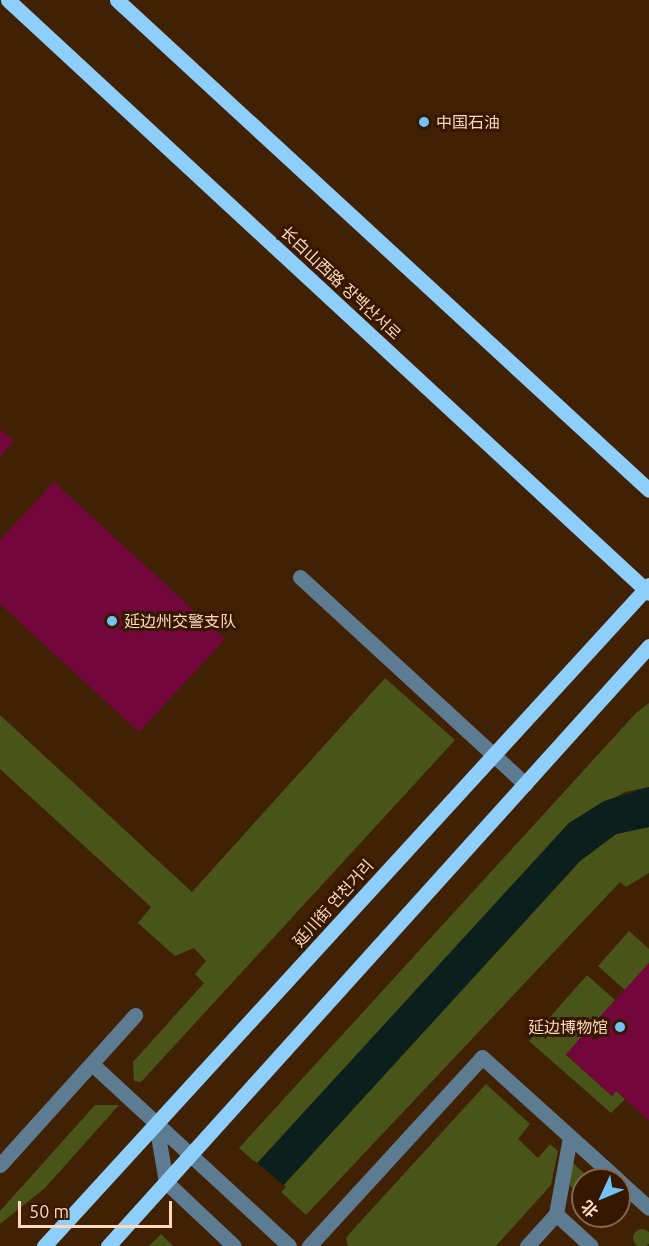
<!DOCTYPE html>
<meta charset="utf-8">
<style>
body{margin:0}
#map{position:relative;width:649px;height:1246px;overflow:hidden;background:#412103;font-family:Ubuntu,"Noto Sans SC","Noto Sans KR",sans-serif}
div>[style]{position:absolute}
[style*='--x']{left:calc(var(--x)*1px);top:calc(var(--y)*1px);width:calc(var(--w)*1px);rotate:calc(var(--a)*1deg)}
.green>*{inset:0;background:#495419}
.round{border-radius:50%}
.water>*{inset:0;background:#0b201c}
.pier>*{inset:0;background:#412103}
.building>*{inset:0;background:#73073c}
.minor>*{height:15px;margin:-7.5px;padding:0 7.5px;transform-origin:7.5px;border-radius:7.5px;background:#5e7c91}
.major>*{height:15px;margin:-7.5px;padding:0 7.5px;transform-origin:7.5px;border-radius:7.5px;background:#8ecefa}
.dots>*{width:16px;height:16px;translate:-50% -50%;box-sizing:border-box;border:3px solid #361800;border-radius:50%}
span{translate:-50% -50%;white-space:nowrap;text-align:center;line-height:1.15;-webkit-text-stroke:6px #361800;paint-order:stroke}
.poi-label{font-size:16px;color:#fddabf}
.left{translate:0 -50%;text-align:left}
.right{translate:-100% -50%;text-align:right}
.street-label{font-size:16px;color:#fddabf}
.north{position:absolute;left:571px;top:1168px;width:60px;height:60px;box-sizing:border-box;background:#361800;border:2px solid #86664c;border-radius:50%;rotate:226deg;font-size:16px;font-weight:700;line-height:24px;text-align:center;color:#fddabf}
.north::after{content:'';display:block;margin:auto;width:21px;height:27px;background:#73c1f5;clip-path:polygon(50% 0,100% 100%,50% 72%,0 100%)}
.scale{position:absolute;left:18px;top:1201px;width:154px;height:27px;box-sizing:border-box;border:3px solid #fddabf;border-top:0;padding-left:8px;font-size:18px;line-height:21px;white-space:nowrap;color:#fddabf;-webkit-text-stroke:4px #361800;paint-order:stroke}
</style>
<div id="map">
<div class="green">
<i style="clip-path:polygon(385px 678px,455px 740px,141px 1082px,134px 1081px,133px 1062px,204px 983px,195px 974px,206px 961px,194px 948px,175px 956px,138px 923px,151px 907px,0 769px,0 715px,192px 892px)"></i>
<i style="clip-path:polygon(649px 703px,649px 787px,625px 792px,569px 823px,257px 1164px,239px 1148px,636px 713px)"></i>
<i style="clip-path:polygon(649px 827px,649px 873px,626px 887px,620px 882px,306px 1215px,279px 1190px,580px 861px,616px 834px)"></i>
<i style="clip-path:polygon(629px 931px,649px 949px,649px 963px,625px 990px,598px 966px)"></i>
<i style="clip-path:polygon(587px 975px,615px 1000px,566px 1055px,612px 1096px,616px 1091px,625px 1099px,611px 1113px,529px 1041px)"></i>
<i style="clip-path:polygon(486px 1084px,530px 1124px,518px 1139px,538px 1158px,550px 1144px,558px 1151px,551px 1185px,496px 1246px,348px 1246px,346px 1238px,350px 1233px)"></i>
<i style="clip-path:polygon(95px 1105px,119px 1105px,45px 1188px,0 1224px,0 1211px)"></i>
<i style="clip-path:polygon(571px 1161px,591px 1180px,583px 1180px,583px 1197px,566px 1182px)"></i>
<i class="round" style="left:633px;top:1229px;width:18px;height:18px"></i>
<i style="clip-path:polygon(161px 1234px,173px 1246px,149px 1246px)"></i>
</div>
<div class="water">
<i style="clip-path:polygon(649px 787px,649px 827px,616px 834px,580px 861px,228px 1246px,181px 1246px,569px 823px,604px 801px)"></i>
</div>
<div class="pier">
<i style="clip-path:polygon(255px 1161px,286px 1187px,232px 1246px,178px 1246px)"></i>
</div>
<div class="building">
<i style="clip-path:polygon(0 429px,14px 441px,0 457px)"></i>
<i style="clip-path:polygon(54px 482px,225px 639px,139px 732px,0 604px,0 540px)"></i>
<i style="clip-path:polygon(649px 963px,649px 1121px,616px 1091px,612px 1096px,566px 1054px)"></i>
</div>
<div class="minor">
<i style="--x:300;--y:577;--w:306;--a:42.6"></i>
<i style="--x:92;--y:1064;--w:268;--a:42.7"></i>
<i style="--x:156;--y:1124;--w:59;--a:80.2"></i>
<i style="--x:166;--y:1182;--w:93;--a:43.3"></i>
<i style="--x:0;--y:1165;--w:202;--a:-48"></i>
<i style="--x:619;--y:1181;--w:40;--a:42"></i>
<i style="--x:556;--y:1214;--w:47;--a:42.4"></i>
<i style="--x:309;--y:1246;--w:256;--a:-47.5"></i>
<i style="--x:482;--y:1057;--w:183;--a:42.1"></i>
<i style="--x:527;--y:1246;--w:43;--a:-47.8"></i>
<i style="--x:556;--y:1214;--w:78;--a:-79.7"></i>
</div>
<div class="major">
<i style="--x:8;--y:0;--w:873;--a:42.77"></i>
<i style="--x:117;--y:0;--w:723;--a:42.65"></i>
<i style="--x:44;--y:1246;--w:896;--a:-47.53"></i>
<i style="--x:108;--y:1246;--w:808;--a:-47.96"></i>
</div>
<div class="dots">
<i style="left:424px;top:122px;background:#73c1f5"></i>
<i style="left:112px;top:621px;background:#73c1f5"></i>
<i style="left:620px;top:1027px;background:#73c1f5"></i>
</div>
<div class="poi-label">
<span class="left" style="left:436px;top:122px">中国石油</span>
<span class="left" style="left:124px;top:621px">延边州交警支队</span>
<span class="right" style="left:608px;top:1027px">延边博物馆</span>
</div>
<div class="street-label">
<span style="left:341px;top:283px;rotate:43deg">长白山西路 장백산서로</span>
<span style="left:333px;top:903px;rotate:-48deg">延川街 연천거리</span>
</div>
<div class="north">北</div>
<div class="scale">50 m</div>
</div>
